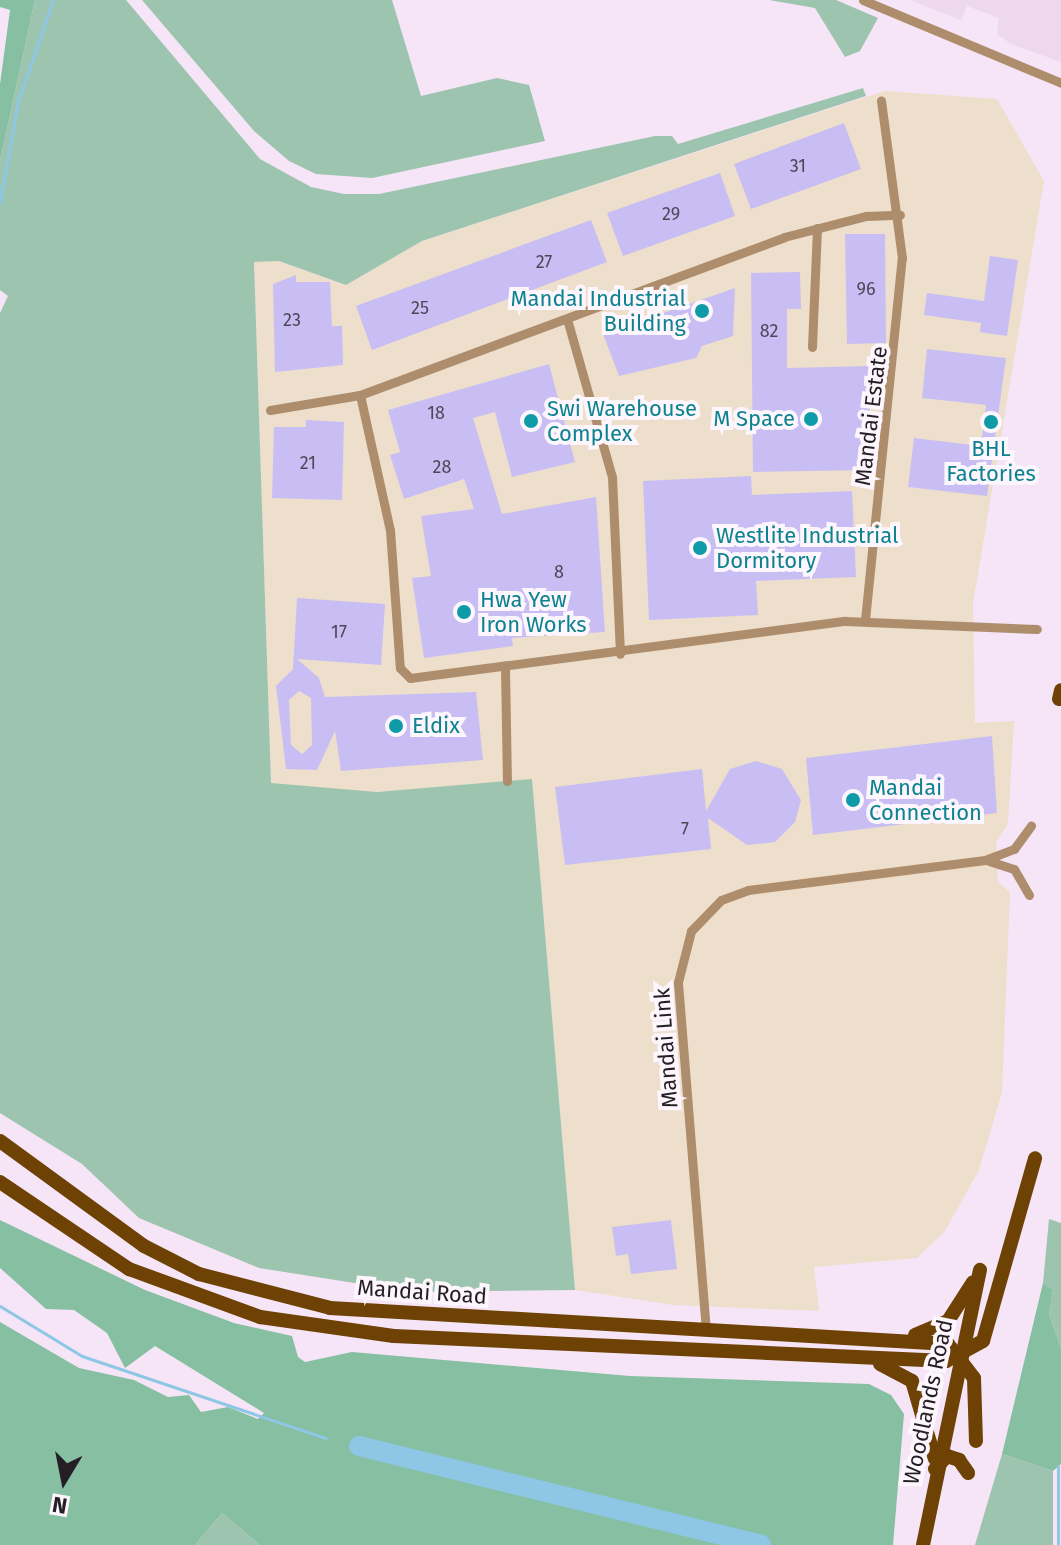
<!DOCTYPE html>
<style>
body{margin:0}
#map{position:relative;width:1061px;height:1545px;overflow:hidden;background:#f6e5f6;font-family:"Fira Sans",sans-serif}
div>[style]{position:absolute}
[style*='--x']{left:calc(var(--x)*1px);top:calc(var(--y)*1px);width:calc(var(--w)*1px);rotate:calc(var(--a)*1deg)}
.built>*{inset:0;background:#eed8ee}
.industrial>*{inset:0;background:#eddfcc}
.green>*{inset:0;background:#9dc4af}
.forest>*{inset:0;background:#86bfa2}
.stream>*{height:3px;margin:-1.5px;padding:0 1.5px;transform-origin:1.5px;border-radius:1.5px;background:#8ec7e6}
.river>*{height:20px;margin:-10px;padding:0 10px;transform-origin:10px;border-radius:10px;background:#8ec7e6}
.building>*{inset:0;background:#c9bef3}
.minor>*{height:9px;margin:-4.5px;padding:0 4.5px;transform-origin:4.5px;border-radius:4.5px;background:#ad8d6c}
.primary>*{height:14px;margin:-7px;padding:0 7px;transform-origin:7px;border-radius:7px;background:#6d4204}
.dots>*{width:22px;height:22px;translate:-50% -50%;box-sizing:border-box;border:4px solid #fdf6fd;border-radius:50%}
span{translate:-50% -50%;white-space:nowrap;text-align:center;line-height:1.15;-webkit-text-stroke:8px #fdf6fd;paint-order:stroke}
.number-label{font-size:18px;color:#4e4758}
.number-label span{-webkit-text-stroke-width:0}
.culture-label{font-size:22px;color:#0d838f}
.right{translate:-100% -50%;text-align:right}
.left{translate:0 -50%;text-align:left}
.street-label{font-size:22px;color:#251f25}
.north{position:absolute;left:24px;top:1441px;width:80px;height:80px;-webkit-text-stroke:6px #fdf6fd;paint-order:stroke;rotate:190deg;font-size:22px;font-weight:700;line-height:32px;text-align:center;color:#251f25}
.north::after{content:'';display:block;margin:auto;width:28px;height:36px;background:#251f25;clip-path:polygon(50% 0,100% 100%,50% 72%,0 100%)}
</style>
<div id="map">
<div class="built">
<i style="clip-path:polygon(910px 0,1061px 0,1061px 62px,1011px 44px,997px 34px,999px 18px,967px 6px,961px 20px)"></i>
</div>
<div class="industrial">
<i style="clip-path:polygon(885px 91px,997px 99px,1044px 181px,973px 603px,975px 723px,1014px 721px,1008px 824px,996px 842px,998px 882px,1010px 892px,1002px 1092px,979px 1170px,945px 1231px,917px 1258px,814px 1267px,819px 1311px,673px 1305px,575px 1290px,532px 780px,377px 792px,271px 784px,254px 262px,279px 261px,346px 285px,422px 241px)"></i>
</div>
<div class="green">
<i style="clip-path:polygon(35px 0,126px 0,260px 159px,311px 187px,344px 194px,379px 194px,655px 136px,672px 136px,678px 144px,863px 88px,866px 96px,422px 241px,346px 285px,279px 261px,254px 262px,271px 783px,377px 792px,532px 779px,575px 1290px,412px 1292px,259px 1268px,139px 1218px,82px 1164px,0 1113px,0 313px,8px 296px,0 290px,0 161px)"></i>
<i style="clip-path:polygon(142px 0,392px 0,421px 96px,497px 78px,529px 85px,545px 141px,372px 178px,316px 174px,289px 161px,254px 131px)"></i>
<i style="clip-path:polygon(769px 0,836px 0,878px 18px,860px 51px,845px 57px,815px 8px)"></i>
<i style="clip-path:polygon(1049px 1219px,1061px 1223px,1061px 1348px,1049px 1315px,1053px 1290px,1043px 1283px)"></i>
<i style="clip-path:polygon(1002px 1454px,1053px 1471px,1053px 1545px,975px 1545px)"></i>
<i style="clip-path:polygon(222px 1513px,260px 1545px,195px 1545px)"></i>
</div>
<div class="forest">
<i style="clip-path:polygon(0 0,35px 0,0 161px,0 84px,10px 10px,0 7px)"></i>
<i style="clip-path:polygon(0 1220px,145px 1290px,234px 1323px,292px 1336px,298px 1357px,305px 1362px,352px 1352px,630px 1376px,869px 1384px,891px 1395px,904px 1414px,893px 1545px,260px 1545px,222px 1513px,195px 1545px,0 1545px,0 1322px,79px 1368px,134px 1380px,168px 1397px,189px 1395px,201px 1412px,228px 1407px,258px 1419px,264px 1413px,155px 1346px,125px 1368px,107px 1333px,74px 1310px,46px 1309px,0 1268px)"></i>
<i style="clip-path:polygon(1043px 1283px,1053px 1290px,1049px 1315px,1061px 1348px,1061px 1464px,1053px 1471px,1002px 1454px)"></i>
</div>
<div class="stream">
<i style="--x:0;--y:202;--w:103;--a:-79.9"></i>
<i style="--x:18;--y:101;--w:107;--a:-70.9"></i>
<i style="--x:0;--y:1306;--w:96;--a:31.4"></i>
<i style="--x:82;--y:1356;--w:257;--a:18.6"></i>
<i style="--x:1058;--y:1466;--w:79;--a:90"></i>
</div>
<div class="river">
<i style="--x:359;--y:1446;--w:414;--a:13.8"></i>
</div>
<div class="building">
<i style="clip-path:polygon(844px 123px,861px 169px,751px 209px,734px 164px)"></i>
<i style="clip-path:polygon(720px 173px,735px 216px,623px 256px,607px 213px)"></i>
<i style="clip-path:polygon(591px 220px,607px 262px,372px 350px,356px 306px)"></i>
<i style="clip-path:polygon(845px 234px,885px 234px,886px 343px,847px 344px)"></i>
<i style="clip-path:polygon(990px 256px,1018px 260px,1007px 336px,980px 332px,981px 323px,924px 315px,927px 293px,984px 301px)"></i>
<i style="clip-path:polygon(800px 272px,801px 309px,787px 309px,787px 368px,869px 366px,871px 470px,753px 472px,751px 273px)"></i>
<i style="clip-path:polygon(296px 275px,296px 282px,330px 282px,332px 326px,342px 326px,343px 365px,275px 372px,273px 284px)"></i>
<i style="clip-path:polygon(735px 288px,733px 336px,702px 346px,696px 358px,619px 376px,603px 334px)"></i>
<i style="clip-path:polygon(927px 349px,1006px 358px,987px 496px,908px 487px,914px 438px,981px 446px,986px 405px,922px 398px)"></i>
<i style="clip-path:polygon(549px 364px,575px 462px,512px 477px,495px 412px,473px 418px,502px 514px,596px 497px,605px 632px,512px 638px,513px 646px,424px 658px,412px 578px,431px 576px,421px 516px,474px 509px,464px 479px,404px 499px,390px 455px,400px 452px,388px 410px)"></i>
<i style="clip-path:polygon(306px 420px,344px 422px,342px 500px,272px 498px,274px 427px,306px 427px)"></i>
<i style="clip-path:polygon(751px 476px,752px 495px,852px 491px,856px 577px,756px 581px,758px 615px,649px 620px,643px 481px)"></i>
<i style="clip-path:polygon(evenodd,297px 598px,385px 604px,381px 665px,297px 659px,319px 678px,325px 697px,476px 692px,483px 760px,341px 771px,335px 731px,317px 770px,286px 769px,276px 686px,293px 669px,297px 598px,299px 691px,311px 698px,312px 745px,302px 754px,291px 745px,289px 700px,299px 691px)"></i>
<i style="clip-path:polygon(992px 736px,997px 813px,813px 835px,806px 758px)"></i>
<i style="clip-path:polygon(756px 761px,782px 769px,801px 800px,795px 822px,775px 842px,747px 845px,708px 818px,711px 849px,565px 865px,555px 787px,702px 769px,706px 811px,730px 769px)"></i>
<i style="clip-path:polygon(671px 1220px,677px 1269px,631px 1274px,628px 1254px,616px 1256px,612px 1227px)"></i>
</div>
<div class="minor">
<i style="--x:863;--y:0;--w:215;--a:22.7"></i>
<i style="--x:567;--y:319;--w:164;--a:74.1"></i>
<i style="--x:612;--y:477;--w:177;--a:87.4"></i>
<i style="--x:812;--y:347;--w:119;--a:-87.6"></i>
<i style="--x:360;--y:395;--w:138;--a:77.5"></i>
<i style="--x:390;--y:530;--w:138;--a:85.9"></i>
<i style="--x:400;--y:668;--w:14;--a:45"></i>
<i style="--x:410;--y:678;--w:439;--a:-7.5"></i>
<i style="--x:845;--y:621;--w:192;--a:2.4"></i>
<i style="--x:270;--y:410;--w:91;--a:-9.5"></i>
<i style="--x:360;--y:395;--w:452;--a:-20.4"></i>
<i style="--x:784;--y:237;--w:85;--a:-14.4"></i>
<i style="--x:866;--y:216;--w:34;--a:-2"></i>
<i style="--x:865;--y:620;--w:364;--a:-84.2"></i>
<i style="--x:902;--y:258;--w:159;--a:-97.6"></i>
<i style="--x:505;--y:669;--w:112;--a:89"></i>
<i style="--x:989;--y:861;--w:26;--a:18"></i>
<i style="--x:1014;--y:869;--w:30;--a:60"></i>
<i style="--x:706;--y:1331;--w:350;--a:-94.6"></i>
<i style="--x:678;--y:982;--w:53;--a:-75.7"></i>
<i style="--x:691;--y:931;--w:43;--a:-45.9"></i>
<i style="--x:721;--y:900;--w:29;--a:-20"></i>
<i style="--x:748;--y:890;--w:239;--a:-7.2"></i>
<i style="--x:985;--y:860;--w:31;--a:-21"></i>
<i style="--x:1014;--y:849;--w:29;--a:-54"></i>
</div>
<div class="primary">
<i style="--x:1059;--y:699;--w:9;--a:-77"></i>
<i style="--x:0;--y:1141;--w:178;--a:36.1"></i>
<i style="--x:144;--y:1246;--w:62;--a:27"></i>
<i style="--x:199;--y:1274;--w:135;--a:14.5"></i>
<i style="--x:330;--y:1308;--w:619;--a:3.33"></i>
<i style="--x:948;--y:1344;--w:43;--a:52.6"></i>
<i style="--x:974;--y:1378;--w:63;--a:88.2"></i>
<i style="--x:0;--y:1182;--w:156;--a:34"></i>
<i style="--x:129;--y:1269;--w:140;--a:20.1"></i>
<i style="--x:260;--y:1317;--w:135;--a:8.1"></i>
<i style="--x:394;--y:1336;--w:553;--a:2.59"></i>
<i style="--x:946;--y:1361;--w:42;--a:-28.4"></i>
<i style="--x:983;--y:1341;--w:190;--a:-74.1"></i>
<i style="--x:915;--y:1335;--w:36;--a:-23"></i>
<i style="--x:948;--y:1321;--w:46;--a:-57.3"></i>
<i style="--x:880;--y:1364;--w:36;--a:28"></i>
<i style="--x:912;--y:1381;--w:81;--a:73.6"></i>
<i style="--x:935;--y:1469;--w:18;--a:-47"></i>
<i style="--x:947;--y:1456;--w:13;--a:18"></i>
<i style="--x:959;--y:1460;--w:16;--a:55"></i>
<i style="--x:923;--y:1545;--w:281;--a:-78.3"></i>
</div>
<div class="dots">
<i style="left:702px;top:311px;background:#0f9aa8"></i>
<i style="left:811px;top:419px;background:#0f9aa8"></i>
<i style="left:531px;top:421px;background:#0f9aa8"></i>
<i style="left:991px;top:422px;background:#0f9aa8"></i>
<i style="left:700px;top:548px;background:#0f9aa8"></i>
<i style="left:464px;top:612px;background:#0f9aa8"></i>
<i style="left:396px;top:726px;background:#0f9aa8"></i>
<i style="left:853px;top:800px;background:#0f9aa8"></i>
</div>
<div class="number-label">
<span style="left:798px;top:166px">31</span>
<span style="left:671px;top:214px">29</span>
<span style="left:544px;top:262px">27</span>
<span style="left:866px;top:289px">96</span>
<span style="left:420px;top:308px">25</span>
<span style="left:292px;top:320px">23</span>
<span style="left:769px;top:331px">82</span>
<span style="left:436px;top:413px">18</span>
<span style="left:308px;top:463px">21</span>
<span style="left:442px;top:467px">28</span>
<span style="left:559px;top:572px">8</span>
<span style="left:339px;top:632px">17</span>
<span style="left:685px;top:829px">7</span>
</div>
<div class="culture-label">
<span class="right" style="left:686px;top:311px">Mandai Industrial<br>Building</span>
<span class="left" style="left:547px;top:421px">Swi Warehouse<br>Complex</span>
<span class="right" style="left:795px;top:419px">M Space</span>
<span style="left:991px;top:461px">BHL<br>Factories</span>
<span class="left" style="left:716px;top:548px">Westlite Industrial<br>Dormitory</span>
<span class="left" style="left:480px;top:612px">Hwa Yew<br>Iron Works</span>
<span class="left" style="left:412px;top:726px">Eldix</span>
<span class="left" style="left:869px;top:800px">Mandai<br>Connection</span>
</div>
<div class="street-label">
<span style="left:871px;top:416px;rotate:-83deg">Mandai Estate</span>
<span style="left:666px;top:1048px;rotate:-94deg">Mandai Link</span>
<span style="left:422px;top:1292px;rotate:4deg">Mandai Road</span>
<span style="left:928px;top:1402px;rotate:-78deg">Woodlands Road</span>
</div>
<div class="north">N</div>
</div>
